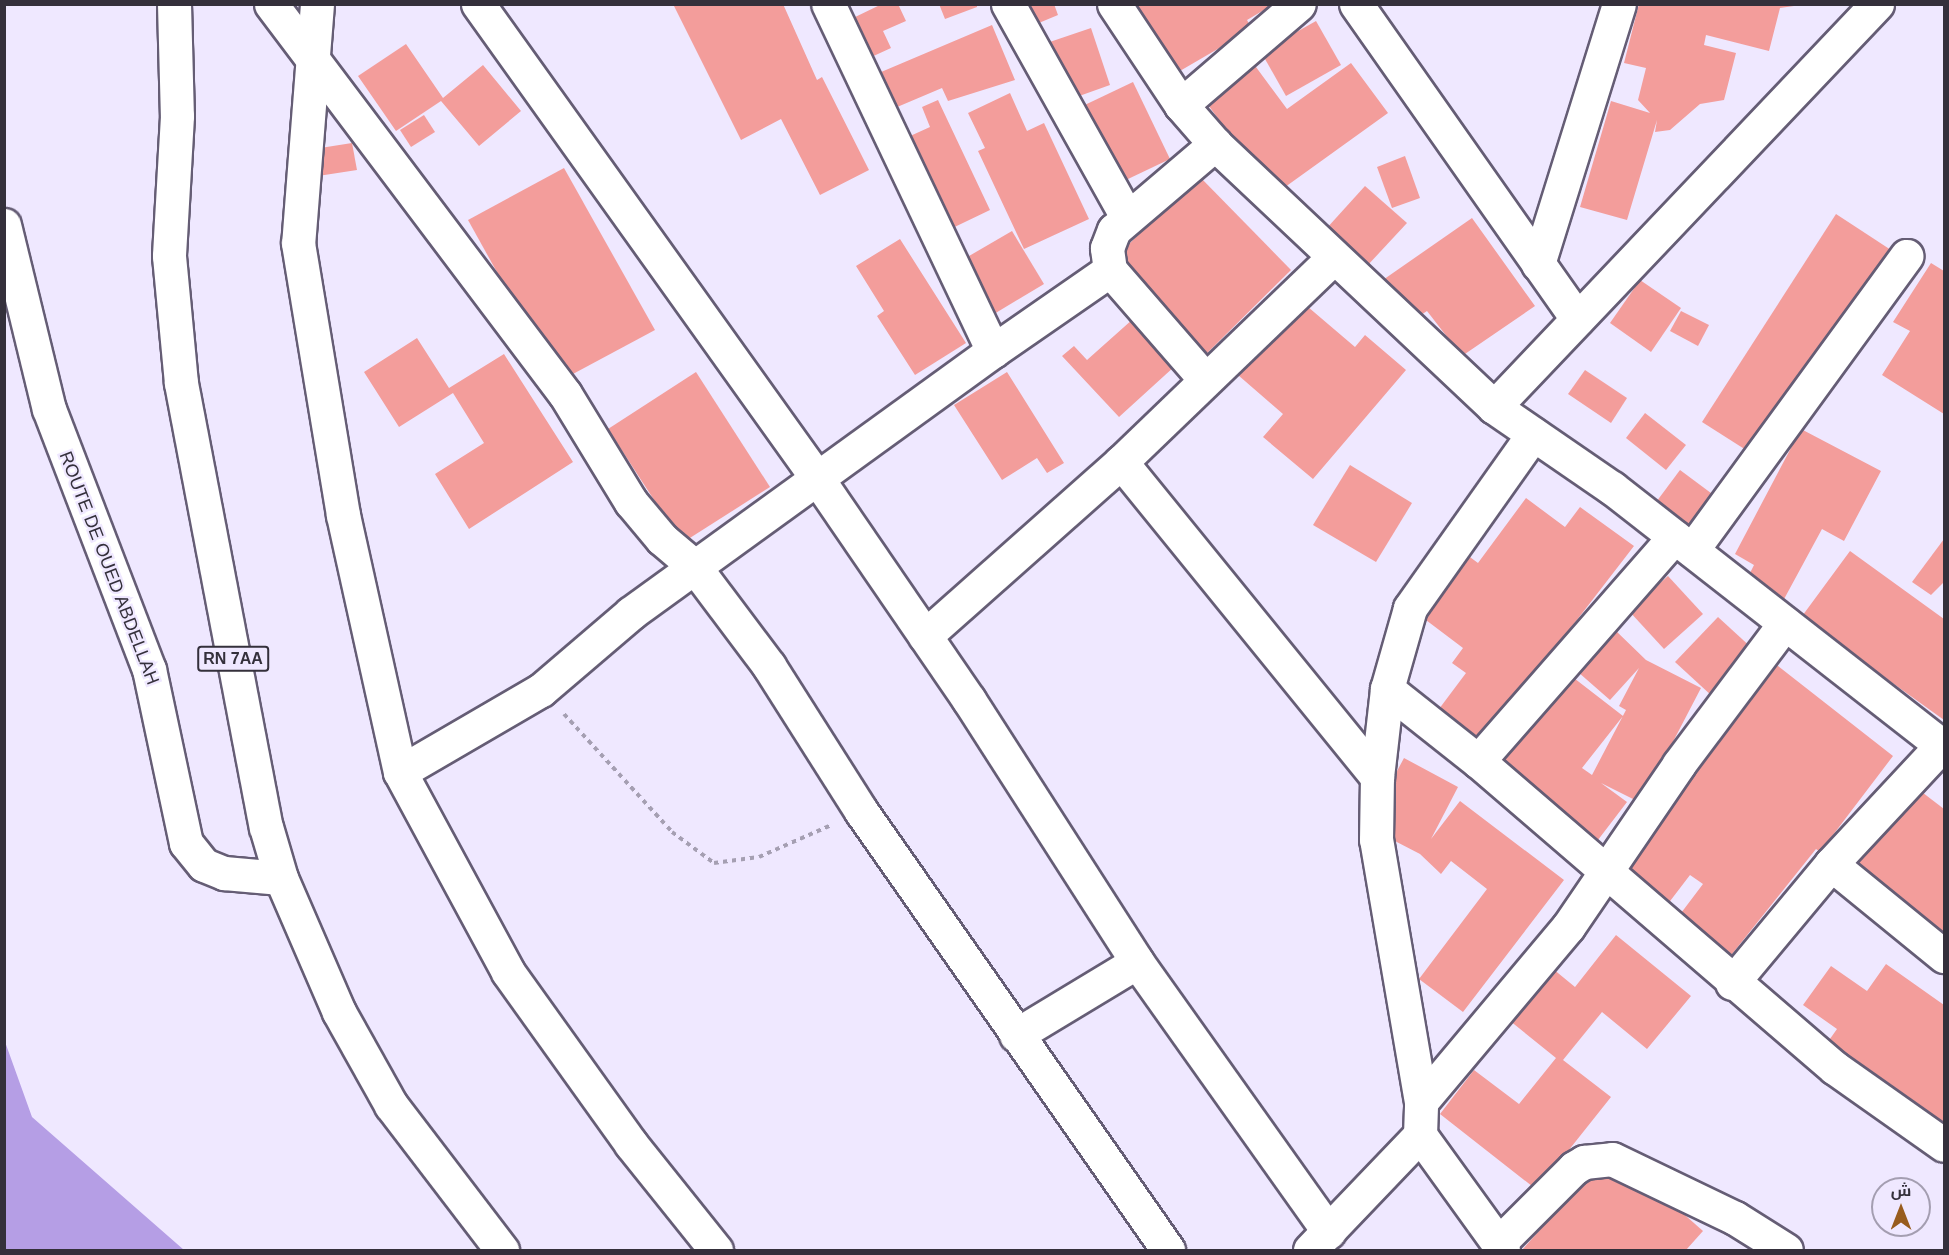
<!DOCTYPE html>
<meta charset="utf-8">
<style>
body{margin:0}
#map{position:relative;width:1949px;height:1255px;overflow:hidden;background:#efe8ff;font-family:Helvetica,Cairo,sans-serif}
div>[style]{position:absolute}
[style*='--x']{left:calc(var(--x)*1px);top:calc(var(--y)*1px);width:calc(var(--w)*1px);rotate:calc(var(--a)*1deg)}
.forest>*{inset:0;background:#b59ee5}
.building>*{inset:0;background:#f39d9b}
.path>*{height:4px;margin-top:-2px;transform-origin:0;background:repeating-linear-gradient(90deg,#a59fb2 0 4.5px,transparent 0 9px)}
.roads{filter:drop-shadow(2px 0 #655d75) drop-shadow(-2px 0 #655d75) drop-shadow(0 2px #655d75) drop-shadow(0 -2px #655d75)}
.minor>*{height:33px;margin:-16.5px;padding:0 16.5px;transform-origin:16.5px;border-radius:16.5px;background:#fff}
.major>*{height:33px;margin:-16.5px;padding:0 16.5px;transform-origin:16.5px;border-radius:16.5px;background:#fff}
span{translate:-50% -50%;white-space:nowrap;text-align:center;line-height:1.15;-webkit-text-stroke:4.5px #efe8ff;paint-order:stroke}
.shield-label span{padding:2px 4px;background:#efe8ff;border:2px solid;border-radius:4px;-webkit-text-stroke-width:0}
.shield-label{font-size:16px;color:#34303b;font-weight:700}
.street-label{font-size:18px;color:#34303b}
.frame{position:absolute;inset:0;border:6px solid #34303b;pointer-events:none}
.north{position:absolute;left:1871px;top:1177px;width:60px;height:60px;box-sizing:border-box;background:#efe8ff;border:2px solid #a49eb1;border-radius:50%;rotate:0deg;font-size:16px;font-weight:700;line-height:24px;text-align:center;color:#34303b}
.north::after{content:'';display:block;margin:auto;width:21px;height:27px;background:#985c1e;clip-path:polygon(50% 0,100% 100%,50% 72%,0 100%)}
</style>
<div id="map">
<div class="forest">
<i style="clip-path:polygon(4px 1039px,32px 1117px,184px 1250px,5px 1250px)"></i>
</div>
<div class="building">
<i style="clip-path:polygon(673px 4px,783px 4px,817px 80px,822px 77px,869px 170px,820px 195px,781px 119px,741px 140px)"></i>
<i style="clip-path:polygon(882px 4px,898px 4px,906px 21px,883px 31px,891px 48px,867px 59px,849px 20px)"></i>
<i style="clip-path:polygon(939px 4px,977px 4px,977px 7px,945px 19px)"></i>
<i style="clip-path:polygon(1026px 4px,1054px 4px,1058px 15px,1034px 25px)"></i>
<i style="clip-path:polygon(1132px 4px,1274px 4px,1247px 20px,1252px 29px,1173px 75px)"></i>
<i style="clip-path:polygon(1639px 4px,1794px 6px,1780px 8px,1769px 51px,1706px 35px,1704px 45px,1736px 53px,1724px 100px,1700px 104px,1670px 130px,1655px 132px,1657px 120px,1627px 220px,1580px 207px,1611px 101px,1650px 113px,1638px 100px,1646px 68px,1624px 63px)"></i>
<i style="clip-path:polygon(1316px 21px,1341px 65px,1286px 96px,1261px 52px)"></i>
<i style="clip-path:polygon(992px 25px,1015px 80px,948px 101px,942px 88px,883px 113px,867px 78px)"></i>
<i style="clip-path:polygon(1091px 28px,1110px 85px,1054px 105px,1035px 47px)"></i>
<i style="clip-path:polygon(406px 44px,443px 98px,483px 65px,521px 111px,479px 146px,441px 101px,396px 131px,358px 76px)"></i>
<i style="clip-path:polygon(1253px 63px,1287px 109px,1351px 63px,1388px 113px,1274px 195px,1203px 98px)"></i>
<i style="clip-path:polygon(1133px 82px,1170px 159px,1107px 189px,1070px 112px)"></i>
<i style="clip-path:polygon(1010px 93px,1027px 131px,1044px 123px,1089px 219px,1024px 249px,978px 151px,985px 148px,968px 113px)"></i>
<i style="clip-path:polygon(938px 100px,990px 210px,940px 234px,897px 142px,930px 127px,922px 107px)"></i>
<i style="clip-path:polygon(424px 115px,435px 132px,411px 147px,400px 130px)"></i>
<i style="clip-path:polygon(352px 143px,357px 170px,318px 176px,314px 149px)"></i>
<i style="clip-path:polygon(1405px 156px,1420px 198px,1392px 208px,1377px 167px)"></i>
<i style="clip-path:polygon(564px 168px,655px 330px,558px 382px,468px 220px)"></i>
<i style="clip-path:polygon(1199px 176px,1291px 270px,1189px 371px,1096px 276px)"></i>
<i style="clip-path:polygon(1365px 186px,1407px 223px,1367px 266px,1326px 229px)"></i>
<i style="clip-path:polygon(1836px 214px,1891px 250px,1757px 457px,1702px 422px)"></i>
<i style="clip-path:polygon(1472px 218px,1535px 306px,1462px 356px,1427px 311px,1409px 323px,1380px 282px)"></i>
<i style="clip-path:polygon(1012px 231px,1044px 284px,989px 317px,957px 263px)"></i>
<i style="clip-path:polygon(900px 239px,966px 343px,915px 375px,877px 316px,884px 311px,856px 266px)"></i>
<i style="clip-path:polygon(1931px 263px,1944px 271px,1944px 414px,1882px 375px,1910px 331px,1893px 322px)"></i>
<i style="clip-path:polygon(1640px 280px,1681px 308px,1651px 352px,1610px 323px)"></i>
<i style="clip-path:polygon(1301px 301px,1355px 347px,1365px 335px,1406px 370px,1313px 479px,1263px 437px,1283px 414px,1238px 375px)"></i>
<i style="clip-path:polygon(1681px 311px,1709px 325px,1698px 346px,1670px 331px)"></i>
<i style="clip-path:polygon(1133px 319px,1175px 366px,1119px 417px,1062px 356px,1074px 346px,1087px 360px)"></i>
<i style="clip-path:polygon(417px 338px,449px 388px,504px 354px,573px 462px,469px 529px,435px 474px,484px 443px,453px 393px,399px 427px,364px 372px)"></i>
<i style="clip-path:polygon(1585px 370px,1627px 398px,1611px 423px,1568px 394px)"></i>
<i style="clip-path:polygon(696px 372px,770px 487px,682px 543px,608px 429px)"></i>
<i style="clip-path:polygon(1007px 372px,1064px 463px,1047px 473px,1037px 458px,1002px 480px,954px 405px)"></i>
<i style="clip-path:polygon(1645px 413px,1686px 445px,1666px 470px,1626px 438px)"></i>
<i style="clip-path:polygon(1801px 429px,1881px 471px,1844px 541px,1822px 529px,1783px 601px,1746px 581px,1754px 565px,1735px 554px)"></i>
<i style="clip-path:polygon(1350px 465px,1412px 503px,1376px 562px,1313px 525px)"></i>
<i style="clip-path:polygon(1680px 470px,1719px 499px,1688px 542px,1648px 513px)"></i>
<i style="clip-path:polygon(1526px 498px,1565px 527px,1580px 507px,1634px 546px,1471px 757px,1427px 725px,1466px 673px,1452px 663px,1463px 648px,1414px 611px,1459px 549px,1478px 563px)"></i>
<i style="clip-path:polygon(1944px 539px,1944px 582px,1931px 595px,1912px 582px)"></i>
<i style="clip-path:polygon(1850px 551px,1944px 619px,1944px 720px,1855px 656px,1850px 662px,1797px 623px)"></i>
<i style="clip-path:polygon(1668px 576px,1703px 614px,1664px 649px,1629px 611px)"></i>
<i style="clip-path:polygon(1718px 617px,1754px 650px,1712px 696px,1675px 662px)"></i>
<i style="clip-path:polygon(1615px 630px,1646px 660px,1701px 688px,1641px 803px,1601px 783px,1627px 802px,1588px 853px,1490px 778px,1570px 675px,1623px 716px,1582px 768px,1592px 775px,1626px 710px,1619px 706px,1639px 668px,1610px 700px,1578px 672px)"></i>
<i style="clip-path:polygon(1773px 662px,1893px 756px,1820px 852px,1816px 849px,1724px 964px,1672px 925px,1703px 884px,1690px 875px,1664px 909px,1614px 871px)"></i>
<i style="clip-path:polygon(1404px 758px,1458px 787px,1431px 839px,1460px 801px,1564px 880px,1463px 1012px,1419px 979px,1487px 889px,1451px 861px,1441px 874px,1420px 854px,1362px 824px,1390px 770px,1396px 773px)"></i>
<i style="clip-path:polygon(1914px 786px,1944px 809px,1944px 959px,1842px 884px)"></i>
<i style="clip-path:polygon(1616px 935px,1691px 996px,1647px 1049px,1602px 1012px,1563px 1060px,1611px 1097px,1537px 1190px,1440px 1114px,1474px 1070px,1519px 1104px,1556px 1058px,1504px 1016px,1547px 964px,1575px 987px)"></i>
<i style="clip-path:polygon(1886px 964px,1944px 1005px,1944px 1153px,1815px 1060px,1837px 1029px,1803px 1005px,1831px 966px,1867px 991px)"></i>
<i style="clip-path:polygon(1611px 1150px,1703px 1231px,1686px 1250px,1522px 1250px)"></i>
</div>
<div class="path">
<i style="--x:564;--y:714;--w:160;--a:47.5"></i>
<i style="--x:672;--y:832;--w:52;--a:36.4"></i>
<i style="--x:714;--y:863;--w:45;--a:-7.6"></i>
<i style="--x:759;--y:857;--w:77;--a:-23.9"></i>
</div>
<div class="roads">
<div class="minor">
<i style="--x:271;--y:4;--w:488;--a:53"></i>
<i style="--x:565;--y:394;--w:127;--a:58.6"></i>
<i style="--x:631;--y:502;--w:48;--a:50"></i>
<i style="--x:662;--y:539;--w:42;--a:40.2"></i>
<i style="--x:694;--y:566;--w:125;--a:53.1"></i>
<i style="--x:769;--y:666;--w:172;--a:57.6"></i>
<i style="--x:861;--y:811;--w:536;--a:55.03"></i>
<i style="--x:317;--y:4;--w:240;--a:94.5"></i>
<i style="--x:298;--y:243;--w:276;--a:80.6"></i>
<i style="--x:343;--y:515;--w:263;--a:77.5"></i>
<i style="--x:400;--y:772;--w:227;--a:61.6"></i>
<i style="--x:508;--y:972;--w:211;--a:54.4"></i>
<i style="--x:631;--y:1144;--w:136;--a:51.3"></i>
<i style="--x:478;--y:4;--w:586;--a:54.44"></i>
<i style="--x:819;--y:481;--w:265;--a:55.6"></i>
<i style="--x:969;--y:700;--w:311;--a:57.3"></i>
<i style="--x:1137;--y:962;--w:331;--a:54.6"></i>
<i style="--x:1008;--y:4;--w:244;--a:60.8"></i>
<i style="--x:1114;--y:4;--w:121;--a:56.4"></i>
<i style="--x:1181;--y:105;--w:52;--a:48.9"></i>
<i style="--x:1215;--y:144;--w:383;--a:43.3"></i>
<i style="--x:1494;--y:407;--w:143;--a:34.5"></i>
<i style="--x:1612;--y:488;--w:421;--a:38"></i>
<i style="--x:1356;--y:4;--w:385;--a:54.9"></i>
<i style="--x:1181;--y:105;--w:155;--a:-40.6"></i>
<i style="--x:4;--y:225;--w:189;--a:76.3"></i>
<i style="--x:49;--y:409;--w:279;--a:69"></i>
<i style="--x:149;--y:669;--w:178;--a:78"></i>
<i style="--x:186;--y:843;--w:28;--a:51"></i>
<i style="--x:204;--y:865;--w:22;--a:22"></i>
<i style="--x:224;--y:873;--w:57;--a:5"></i>
<i style="--x:1538;--y:264;--w:272;--a:-72.7"></i>
<i style="--x:993;--y:351;--w:142;--a:-34.7"></i>
<i style="--x:1204;--y:378;--w:143;--a:-131"></i>
<i style="--x:1110;--y:270;--w:22;--a:-98"></i>
<i style="--x:1107;--y:248;--w:19;--a:-69"></i>
<i style="--x:1114;--y:230;--w:133;--a:-40.4"></i>
<i style="--x:1494;--y:407;--w:556;--a:-46.46"></i>
<i style="--x:1121;--y:462;--w:406;--a:50.9"></i>
<i style="--x:1692;--y:550;--w:364;--a:-53.9"></i>
<i style="--x:925;--y:636;--w:262;--a:-41.6"></i>
<i style="--x:1121;--y:462;--w:294;--a:-43.9"></i>
<i style="--x:1387;--y:689;--w:116;--a:38.4"></i>
<i style="--x:1478;--y:761;--w:471;--a:40.7"></i>
<i style="--x:1835;--y:1068;--w:133;--a:35.2"></i>
<i style="--x:1478;--y:761;--w:298;--a:-48.8"></i>
<i style="--x:400;--y:772;--w:163;--a:-30.2"></i>
<i style="--x:541;--y:690;--w:118;--a:-40.5"></i>
<i style="--x:631;--y:613;--w:447;--a:-35.9"></i>
<i style="--x:993;--y:351;--w:384;--a:-115.4"></i>
<i style="--x:1831;--y:864;--w:146;--a:39.2"></i>
<i style="--x:1732;--y:983;--w:155;--a:-50.2"></i>
<i style="--x:1831;--y:864;--w:163;--a:-47"></i>
<i style="--x:1016;--y:1035;--w:141;--a:-31.1"></i>
<i style="--x:1421;--y:1102;--w:229;--a:-50"></i>
<i style="--x:1568;--y:927;--w:197;--a:-55.7"></i>
<i style="--x:1679;--y:764;--w:176;--a:-53.1"></i>
<i style="--x:1498;--y:1244;--w:107;--a:-45"></i>
<i style="--x:1574;--y:1168;--w:12;--a:-31"></i>
<i style="--x:1584;--y:1162;--w:28;--a:-6"></i>
<i style="--x:1612;--y:1159;--w:136;--a:25.6"></i>
<i style="--x:1735;--y:1218;--w:60;--a:32.1"></i>
<i style="--x:1310;--y:1250;--w:159;--a:-46.3"></i>
<i style="--x:1503;--y:1250;--w:142;--a:-125.8"></i>
<i style="--x:1420;--y:1135;--w:33;--a:-88"></i>
<i style="--x:1421;--y:1102;--w:266;--a:-99.7"></i>
<i style="--x:1376;--y:840;--w:63;--a:-89.1"></i>
<i style="--x:1377;--y:777;--w:89;--a:-83.5"></i>
<i style="--x:1387;--y:689;--w:84;--a:-74.1"></i>
<i style="--x:1410;--y:608;--w:213;--a:-54.7"></i>
</div>
<div class="major">
<i style="--x:174;--y:4;--w:112;--a:88.5"></i>
<i style="--x:177;--y:116;--w:140;--a:93.3"></i>
<i style="--x:169;--y:256;--w:128;--a:84.6"></i>
<i style="--x:181;--y:383;--w:452;--a:79.2"></i>
<i style="--x:266;--y:827;--w:53;--a:73.6"></i>
<i style="--x:281;--y:878;--w:146;--a:66.6"></i>
<i style="--x:339;--y:1012;--w:107;--a:60.8"></i>
<i style="--x:391;--y:1105;--w:183;--a:52.6"></i>
</div>
</div>
<div class="shield-label">
<span style="left:233px;top:659px">RN 7AA</span>
</div>
<div class="street-label">
<span style="left:109px;top:568px;rotate:69deg">ROUTE DE OUED ABDELLAH</span>
</div>
<div class="frame"></div>
<div class="north">ش</div>
</div>
